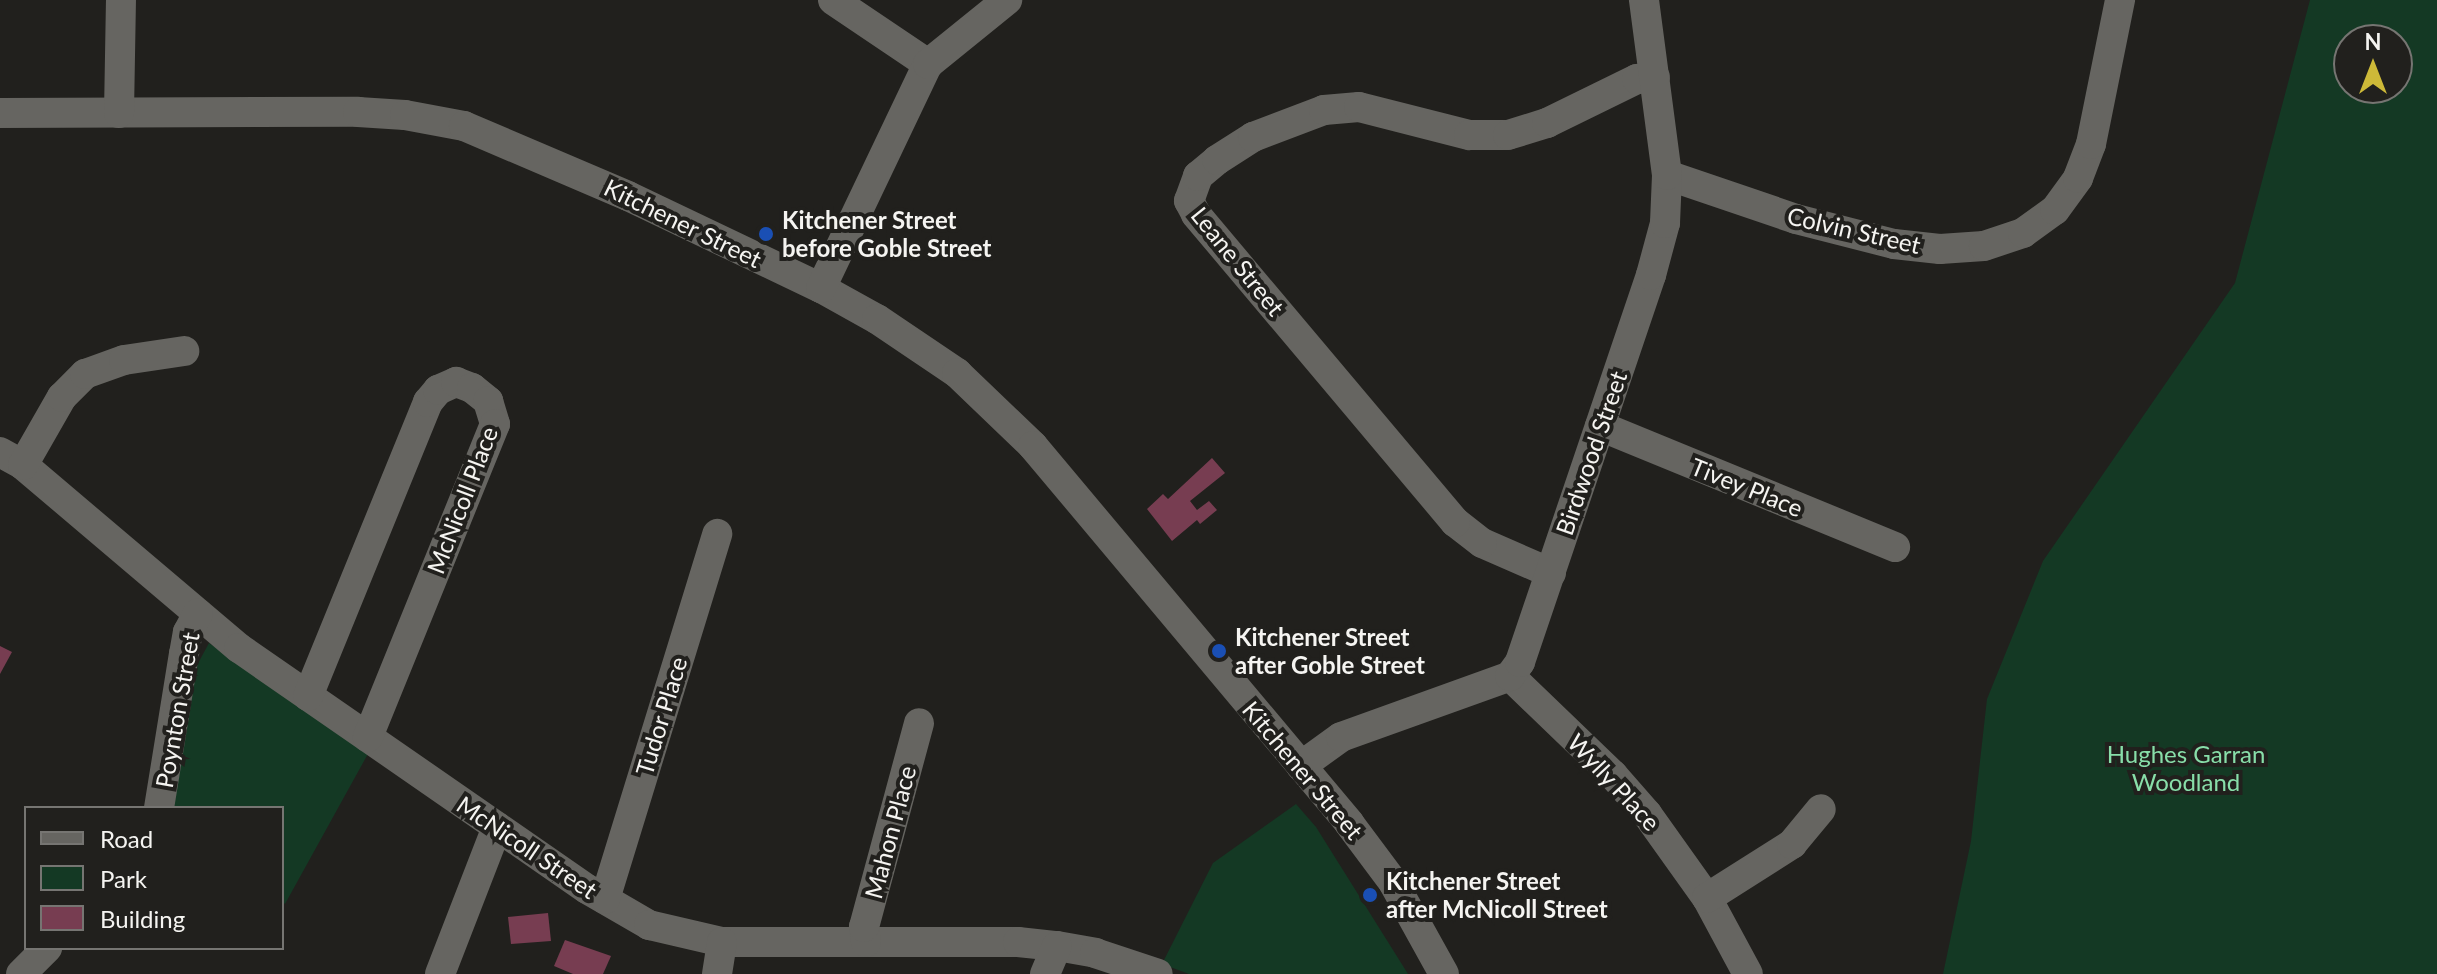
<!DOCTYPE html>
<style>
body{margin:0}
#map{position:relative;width:2437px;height:974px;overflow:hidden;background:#21201d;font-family:Lato,sans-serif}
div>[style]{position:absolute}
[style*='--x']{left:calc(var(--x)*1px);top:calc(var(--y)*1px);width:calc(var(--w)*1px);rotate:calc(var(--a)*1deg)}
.green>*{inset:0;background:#143924}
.building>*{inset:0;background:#773d51}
.minor>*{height:30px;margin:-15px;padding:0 15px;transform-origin:15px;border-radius:15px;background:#666561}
.dots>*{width:22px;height:22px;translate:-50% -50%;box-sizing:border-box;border:4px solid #21201d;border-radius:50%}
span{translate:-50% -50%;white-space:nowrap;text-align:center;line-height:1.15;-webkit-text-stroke:8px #21201d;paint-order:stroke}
.poi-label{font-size:24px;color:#f5f4f1;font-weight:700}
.left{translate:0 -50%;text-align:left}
.street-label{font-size:24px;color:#f5f4f1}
.park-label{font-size:24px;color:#88dea9}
.legend{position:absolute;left:24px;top:806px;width:260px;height:144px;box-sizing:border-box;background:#21201d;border:2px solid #767572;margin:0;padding:10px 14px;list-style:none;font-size:24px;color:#f5f4f1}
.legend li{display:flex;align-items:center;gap:16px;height:40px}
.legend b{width:40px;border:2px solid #767572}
.north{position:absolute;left:2333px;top:24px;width:80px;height:80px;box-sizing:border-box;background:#21201d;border:2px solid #767572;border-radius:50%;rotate:0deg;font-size:22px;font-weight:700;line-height:32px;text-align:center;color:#f5f4f1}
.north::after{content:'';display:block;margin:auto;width:28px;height:36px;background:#cdb938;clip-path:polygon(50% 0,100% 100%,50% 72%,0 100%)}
</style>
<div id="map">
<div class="green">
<i style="clip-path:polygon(evenodd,2310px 0,2437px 0,2437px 974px,1943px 974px,1971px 841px,1987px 699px,2043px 561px,2235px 283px,2310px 0,2397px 40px,2397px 88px,2349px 88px,2349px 40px,2397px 40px)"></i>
<i style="clip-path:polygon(209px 643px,369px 752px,285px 904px,282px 901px,282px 808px,173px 808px,197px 665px)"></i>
<i style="clip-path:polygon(1296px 804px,1316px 827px,1408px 974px,1189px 974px,1162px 964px,1213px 863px)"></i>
</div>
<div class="building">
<i style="clip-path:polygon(1212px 458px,1225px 473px,1190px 501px,1197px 510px,1209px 501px,1217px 510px,1200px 524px,1197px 520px,1172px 541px,1147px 509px,1163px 494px,1168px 499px)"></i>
<i style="clip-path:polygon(0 646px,12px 652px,0 674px)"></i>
<i style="clip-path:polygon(548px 913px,551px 941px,511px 944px,508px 917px)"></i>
<i style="clip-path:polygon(565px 940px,611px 956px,603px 974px,573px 974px,554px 966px)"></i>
</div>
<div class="minor">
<i style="--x:833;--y:0;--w:115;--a:34"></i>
<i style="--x:0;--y:113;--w:358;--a:-0.2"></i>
<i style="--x:358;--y:112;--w:47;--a:3.7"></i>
<i style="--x:405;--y:115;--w:60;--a:10.6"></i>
<i style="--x:464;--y:126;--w:178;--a:23.1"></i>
<i style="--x:628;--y:196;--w:214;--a:25.5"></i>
<i style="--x:821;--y:288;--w:64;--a:29"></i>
<i style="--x:877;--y:319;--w:97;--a:34"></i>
<i style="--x:957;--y:373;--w:105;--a:43.8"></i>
<i style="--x:1033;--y:446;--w:492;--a:50"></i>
<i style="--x:1349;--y:823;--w:74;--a:53.3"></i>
<i style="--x:1393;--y:882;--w:105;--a:61"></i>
<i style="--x:119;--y:113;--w:113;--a:-89"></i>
<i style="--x:1667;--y:175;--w:136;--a:18.8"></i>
<i style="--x:1796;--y:219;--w:101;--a:14.3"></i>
<i style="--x:1894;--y:244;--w:46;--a:6.2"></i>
<i style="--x:1940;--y:249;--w:44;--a:-3.9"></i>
<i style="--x:1984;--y:246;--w:41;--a:-18.4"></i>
<i style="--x:2023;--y:233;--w:39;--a:-36"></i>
<i style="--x:2055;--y:210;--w:39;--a:-54"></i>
<i style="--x:2078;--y:178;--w:36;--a:-69"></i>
<i style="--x:2091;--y:144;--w:147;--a:-78.6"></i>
<i style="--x:821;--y:288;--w:248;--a:-64.5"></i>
<i style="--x:928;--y:64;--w:102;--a:-39"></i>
<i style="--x:1600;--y:426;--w:319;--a:22.3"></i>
<i style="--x:0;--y:452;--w:26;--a:29"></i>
<i style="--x:23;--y:465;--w:283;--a:40.3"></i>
<i style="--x:239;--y:648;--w:423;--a:34.7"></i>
<i style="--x:587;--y:889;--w:72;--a:30.1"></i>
<i style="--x:649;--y:925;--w:75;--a:13.1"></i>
<i style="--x:722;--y:942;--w:296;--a:0"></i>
<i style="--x:1018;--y:942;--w:39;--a:6"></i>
<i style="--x:1057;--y:946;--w:39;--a:10"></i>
<i style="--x:1095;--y:953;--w:66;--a:18.4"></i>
<i style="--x:23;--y:465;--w:78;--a:-60.2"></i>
<i style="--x:62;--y:397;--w:33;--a:-45"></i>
<i style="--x:85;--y:374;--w:41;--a:-19.7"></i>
<i style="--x:124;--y:360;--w:61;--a:-8.5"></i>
<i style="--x:1551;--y:573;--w:75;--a:-156.5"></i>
<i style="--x:1482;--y:543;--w:34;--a:-142"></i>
<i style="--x:1455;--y:522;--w:402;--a:-130.1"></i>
<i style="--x:1196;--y:214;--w:15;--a:-118"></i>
<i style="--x:1189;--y:201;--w:27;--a:-70"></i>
<i style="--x:1198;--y:176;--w:25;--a:-40"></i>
<i style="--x:1217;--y:160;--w:43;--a:-32.6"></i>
<i style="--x:1253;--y:137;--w:76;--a:-20.8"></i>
<i style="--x:1324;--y:110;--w:35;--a:-5"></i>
<i style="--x:1359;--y:107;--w:114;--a:14.3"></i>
<i style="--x:1469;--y:135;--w:39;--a:0"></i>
<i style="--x:1508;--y:135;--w:41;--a:-17.1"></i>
<i style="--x:1547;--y:123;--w:100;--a:-26.1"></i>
<i style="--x:1637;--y:79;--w:18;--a:-6"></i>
<i style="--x:1510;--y:676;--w:143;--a:43.9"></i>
<i style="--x:1613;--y:775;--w:52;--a:48.9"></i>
<i style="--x:1647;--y:814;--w:103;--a:54.5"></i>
<i style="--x:1707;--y:898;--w:86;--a:61.7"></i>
<i style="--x:308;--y:696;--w:318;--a:-67.8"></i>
<i style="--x:428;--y:402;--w:16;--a:-50"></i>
<i style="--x:438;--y:390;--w:20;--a:-24"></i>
<i style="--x:456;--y:382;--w:17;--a:21"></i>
<i style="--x:472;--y:388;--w:21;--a:39"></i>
<i style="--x:488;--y:401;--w:24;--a:73"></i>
<i style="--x:495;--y:424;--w:338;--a:112.1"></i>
<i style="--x:1301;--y:766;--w:49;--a:-35.9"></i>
<i style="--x:1341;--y:737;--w:180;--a:-19.8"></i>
<i style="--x:1510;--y:676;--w:17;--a:-54"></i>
<i style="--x:1520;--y:662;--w:409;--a:-71.3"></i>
<i style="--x:1651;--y:275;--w:54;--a:-74.9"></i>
<i style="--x:1665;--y:223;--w:48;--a:-87.6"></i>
<i style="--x:1667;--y:175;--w:177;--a:-97.5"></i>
<i style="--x:159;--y:808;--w:156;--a:-80.8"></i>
<i style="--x:184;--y:654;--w:22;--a:-80"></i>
<i style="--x:188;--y:632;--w:21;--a:-62"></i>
<i style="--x:1707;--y:898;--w:101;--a:-32.4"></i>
<i style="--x:1792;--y:844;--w:45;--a:-50.4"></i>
<i style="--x:605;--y:899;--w:382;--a:-72.9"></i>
<i style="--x:866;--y:942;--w:15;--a:-98"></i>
<i style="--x:864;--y:927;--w:211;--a:-74.9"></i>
<i style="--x:21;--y:974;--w:37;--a:-45"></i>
<i style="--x:440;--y:974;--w:158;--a:-68.8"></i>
<i style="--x:717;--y:974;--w:32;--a:-81"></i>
<i style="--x:1045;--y:974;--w:30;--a:-67"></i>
</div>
<div class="dots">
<i style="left:766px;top:234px;background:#1a4fb4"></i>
<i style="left:1219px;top:651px;background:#1a4fb4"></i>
<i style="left:1370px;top:895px;background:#1a4fb4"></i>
</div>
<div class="poi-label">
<span class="left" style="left:782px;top:234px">Kitchener Street<br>before Goble Street</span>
<span class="left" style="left:1235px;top:651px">Kitchener Street<br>after Goble Street</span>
<span class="left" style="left:1386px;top:895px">Kitchener Street<br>after McNicoll Street</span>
</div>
<div class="street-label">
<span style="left:683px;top:223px;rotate:26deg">Kitchener Street</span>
<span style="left:1854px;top:230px;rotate:13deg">Colvin Street</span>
<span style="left:1238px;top:261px;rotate:51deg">Leane Street</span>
<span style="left:1591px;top:453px;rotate:-71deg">Birdwood Street</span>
<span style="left:1747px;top:487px;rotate:22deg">Tivey Place</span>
<span style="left:462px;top:500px;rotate:-69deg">McNicoll Place</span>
<span style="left:177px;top:710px;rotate:-80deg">Poynton Street</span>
<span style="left:661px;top:716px;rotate:-73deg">Tudor Place</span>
<span style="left:1303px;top:770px;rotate:50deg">Kitchener Street</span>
<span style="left:1614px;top:782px;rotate:47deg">Wylly Place</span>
<span style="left:890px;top:832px;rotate:-75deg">Mahon Place</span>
<span style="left:527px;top:847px;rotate:34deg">McNicoll Street</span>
</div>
<div class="park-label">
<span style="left:2186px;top:768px">Hughes Garran<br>Woodland</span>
</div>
<ul class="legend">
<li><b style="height:10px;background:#666561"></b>Road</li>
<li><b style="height:22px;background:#143924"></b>Park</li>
<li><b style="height:22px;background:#773d51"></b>Building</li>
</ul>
<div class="north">N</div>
</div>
